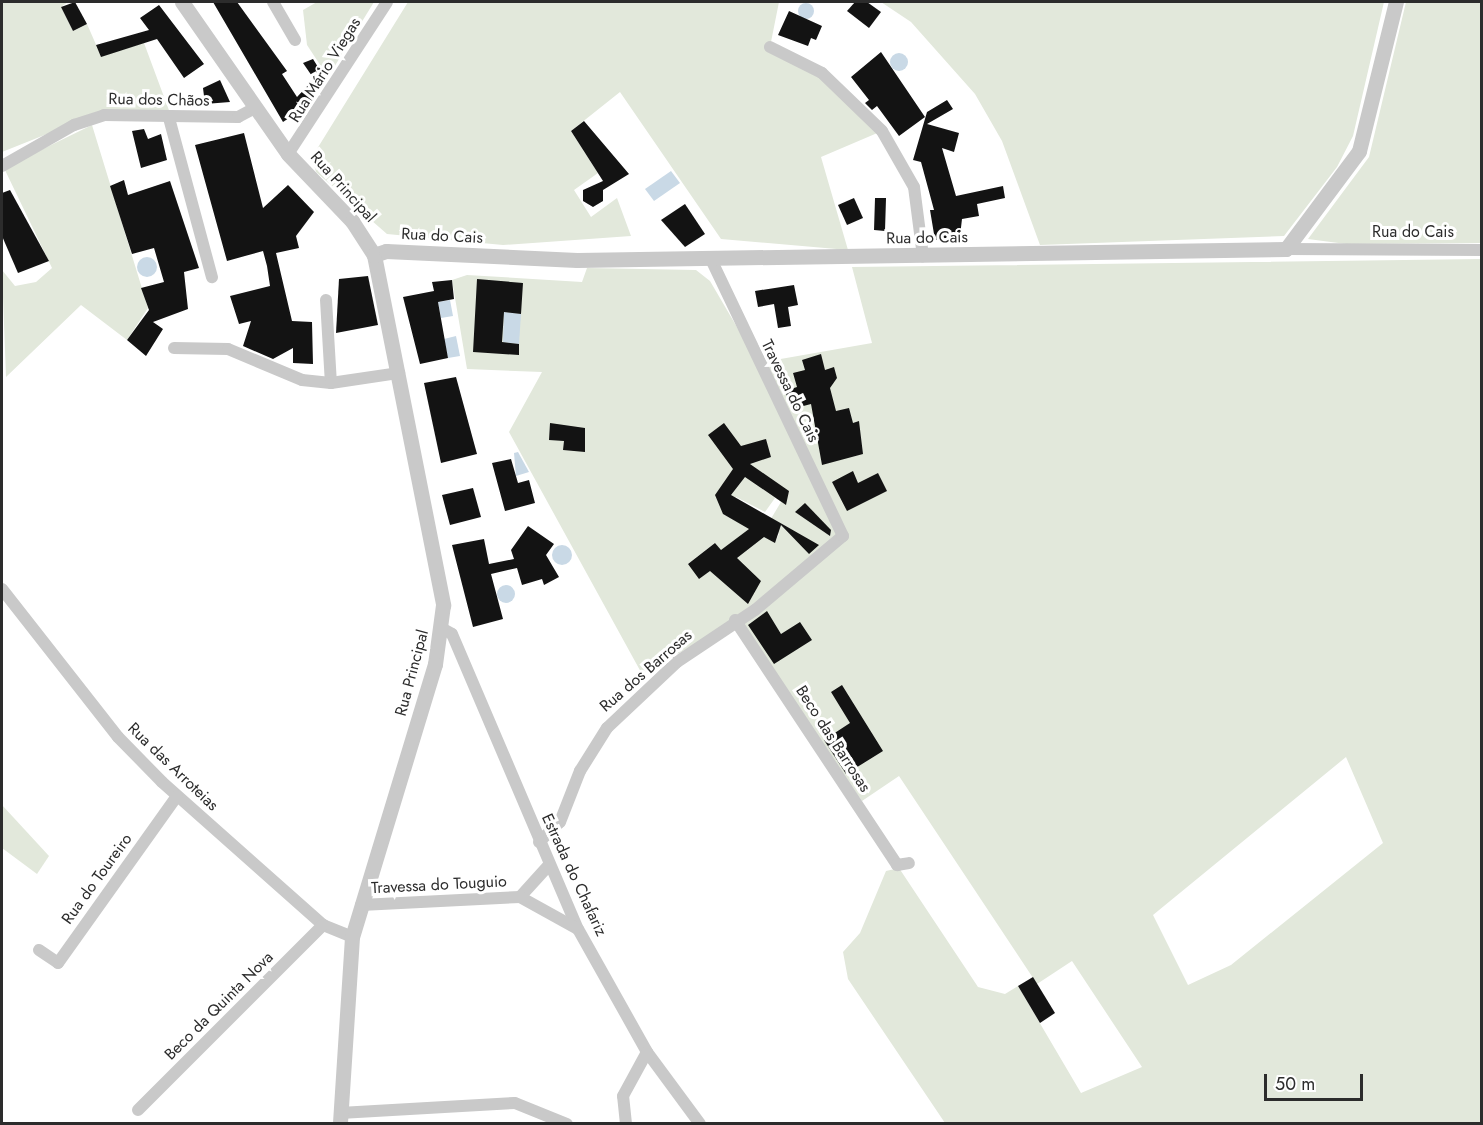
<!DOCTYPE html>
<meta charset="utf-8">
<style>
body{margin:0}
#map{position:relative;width:1483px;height:1125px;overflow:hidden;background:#fff;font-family:Jost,sans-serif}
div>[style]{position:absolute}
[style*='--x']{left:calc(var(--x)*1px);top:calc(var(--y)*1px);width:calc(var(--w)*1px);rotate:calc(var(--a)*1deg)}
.green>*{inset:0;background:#e2e8db}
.water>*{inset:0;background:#c9d9e6}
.round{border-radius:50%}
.building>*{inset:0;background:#131313}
.minor>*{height:12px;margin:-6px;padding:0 6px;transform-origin:6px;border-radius:6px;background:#c9c9c9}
.tertiary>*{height:15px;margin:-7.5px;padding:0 7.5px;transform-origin:7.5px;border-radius:7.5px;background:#c9c9c9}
span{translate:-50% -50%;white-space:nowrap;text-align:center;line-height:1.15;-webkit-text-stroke:6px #fff;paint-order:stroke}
.street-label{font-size:16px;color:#2c2c2c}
.frame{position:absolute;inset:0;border:3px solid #2c2c2c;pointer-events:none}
.scale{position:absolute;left:1264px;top:1074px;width:99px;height:27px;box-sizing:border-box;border:3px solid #2c2c2c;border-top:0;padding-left:8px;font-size:18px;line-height:21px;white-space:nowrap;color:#2c2c2c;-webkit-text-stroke:4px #fff;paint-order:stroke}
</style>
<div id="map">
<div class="green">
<i style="clip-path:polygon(2px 2px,68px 2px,61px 7px,73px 31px,87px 24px,101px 56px,144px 43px,170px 113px,107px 110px,2px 152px)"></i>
<i style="clip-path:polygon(317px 2px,374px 2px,328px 77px,307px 45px,303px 10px)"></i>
<i style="clip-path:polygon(408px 2px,779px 2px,770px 47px,802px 61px,882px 131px,821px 157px,848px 250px,721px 239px,620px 92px,571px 131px,598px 173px,574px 190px,591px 217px,617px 198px,631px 236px,503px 245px,387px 234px,316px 172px,312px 157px)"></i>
<i style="clip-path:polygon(881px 2px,1384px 2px,1353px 136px,1337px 167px,1284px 236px,1040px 245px,1002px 141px,975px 94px,911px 22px)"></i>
<i style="clip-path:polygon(1406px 2px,1481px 2px,1481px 243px,1346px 244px,1308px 239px,1369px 157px)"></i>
<i style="clip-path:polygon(92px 125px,148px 308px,127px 340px,81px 305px,6px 377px,2px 270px,15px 286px,36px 282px,52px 268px,4px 168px)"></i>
<i style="clip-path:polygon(evenodd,1481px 259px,1481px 1123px,945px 1123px,848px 979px,843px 952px,860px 933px,886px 871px,899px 868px,978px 987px,1005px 994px,1018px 986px,1081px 1093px,1142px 1067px,1072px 961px,1037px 984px,899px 776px,862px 801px,736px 621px,642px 674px,509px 432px,542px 372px,467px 369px,452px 280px,467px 275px,582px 282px,587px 268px,696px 270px,710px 281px,758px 363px,872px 343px,852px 267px,1481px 259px,752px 481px,781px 502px,766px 527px,779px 534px,775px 542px,723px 514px,736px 497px,765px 512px,775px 498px,752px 481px,1481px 259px,715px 543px,728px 560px,713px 569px,688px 564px,715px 543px,1481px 259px,1346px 757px,1383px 843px,1231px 965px,1188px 985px,1153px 915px,1346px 757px)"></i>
<i style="clip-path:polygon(2px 805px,49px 856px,37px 874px,2px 848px)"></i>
</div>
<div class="water">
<i class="round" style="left:798px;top:3px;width:16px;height:16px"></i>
<i class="round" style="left:890px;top:53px;width:18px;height:18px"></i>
<i style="clip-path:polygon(671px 171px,680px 183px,654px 201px,645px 189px)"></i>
<i class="round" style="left:137px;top:257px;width:20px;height:20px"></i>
<i style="clip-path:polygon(450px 300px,453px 316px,441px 318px,438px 302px)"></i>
<i style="clip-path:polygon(504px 312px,521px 314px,519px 344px,503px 342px)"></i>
<i style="clip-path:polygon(456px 336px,460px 356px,448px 358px,444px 339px)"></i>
<i style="clip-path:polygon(518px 452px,529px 472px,516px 476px,514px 453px)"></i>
<i class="round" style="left:552px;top:545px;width:20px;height:20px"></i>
<i class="round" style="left:497px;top:585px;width:18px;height:18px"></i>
</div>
<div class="building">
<i style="clip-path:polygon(75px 2px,87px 24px,73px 31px,61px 7px)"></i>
<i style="clip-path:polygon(213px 2px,237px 2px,287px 71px,282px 74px,297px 97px,314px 79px,303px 63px,313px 59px,326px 80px,310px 104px,283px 122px)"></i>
<i style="clip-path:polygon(855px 2px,867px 2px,881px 12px,869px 28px,847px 11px)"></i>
<i style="clip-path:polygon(159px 5px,204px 64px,184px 78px,157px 39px,101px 57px,96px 45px,149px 30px,140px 18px)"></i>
<i style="clip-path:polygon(789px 11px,822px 26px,816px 40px,811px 38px,808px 46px,778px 35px)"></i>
<i style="clip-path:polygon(881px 52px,925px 117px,899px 136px,877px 106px,872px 110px,865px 103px,869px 100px,851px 77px)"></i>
<i style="clip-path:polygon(220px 80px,230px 102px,205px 104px,203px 88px)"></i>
<i style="clip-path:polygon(947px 100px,953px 109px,927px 124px,959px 133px,954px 152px,942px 148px,956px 196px,1003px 186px,1005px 198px,977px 204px,979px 216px,962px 219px,960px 236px,935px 240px,930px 210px,934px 210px,921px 162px,913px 160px,927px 112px)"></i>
<i style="clip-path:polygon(584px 121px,629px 174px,603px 190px,603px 201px,593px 207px,583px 201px,583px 190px,603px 181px,571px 131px)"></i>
<i style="clip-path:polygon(144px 129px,148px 139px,161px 134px,167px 160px,141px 168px,132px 131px)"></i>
<i style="clip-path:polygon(244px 133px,263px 208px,288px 185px,314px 212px,296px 236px,299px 248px,276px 253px,292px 321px,312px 322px,313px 364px,293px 363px,293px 348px,273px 359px,243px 346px,251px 321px,239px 324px,230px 296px,270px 286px,267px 266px,263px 251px,227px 261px,195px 145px)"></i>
<i style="clip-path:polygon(124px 180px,128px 195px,170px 181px,199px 268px,184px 272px,188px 309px,153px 322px,163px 329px,146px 356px,127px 340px,149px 310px,141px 288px,164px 282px,154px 248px,132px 254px,110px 186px)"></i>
<i style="clip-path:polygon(10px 190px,49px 261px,18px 273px,2px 236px,2px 193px)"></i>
<i style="clip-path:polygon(854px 198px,863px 218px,847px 225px,838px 205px)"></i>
<i style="clip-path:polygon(875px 198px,886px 198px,885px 231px,874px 230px)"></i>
<i style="clip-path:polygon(685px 204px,705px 234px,685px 247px,661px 220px)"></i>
<i style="clip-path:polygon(368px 276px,378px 325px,336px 333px,339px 279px)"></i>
<i style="clip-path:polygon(477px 279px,523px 283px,521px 314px,504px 312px,502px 342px,519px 344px,519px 355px,473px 352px)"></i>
<i style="clip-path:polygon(452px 280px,454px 299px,438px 302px,448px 358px,420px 364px,403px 297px,434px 291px,432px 282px)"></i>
<i style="clip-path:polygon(794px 285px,798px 305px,788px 307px,791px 326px,778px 328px,774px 304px,758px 307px,755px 291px)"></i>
<i style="clip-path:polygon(821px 354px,825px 370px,834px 367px,837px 378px,830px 388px,836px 411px,849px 408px,853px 423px,859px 421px,863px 454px,822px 465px,811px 404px,792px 409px,785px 391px,797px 387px,793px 373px,805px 370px,802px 360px)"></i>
<i style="clip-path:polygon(456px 377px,477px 454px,441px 463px,424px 383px)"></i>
<i style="clip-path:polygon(550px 423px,585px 428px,585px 452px,563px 450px,564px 441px,549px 440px)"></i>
<i style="clip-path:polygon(724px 423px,741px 446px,766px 439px,771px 457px,750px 464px,789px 491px,786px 505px,745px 477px,731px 495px,819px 545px,809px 554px,781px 525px,775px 543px,764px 537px,737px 558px,761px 581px,748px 604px,710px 571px,699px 579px,688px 564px,715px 543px,721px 550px,749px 529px,723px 514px,715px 495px,733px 469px,708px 435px)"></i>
<i style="clip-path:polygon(511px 459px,518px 483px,529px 480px,535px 503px,505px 511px,492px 463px)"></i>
<i style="clip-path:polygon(853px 471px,858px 483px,878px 473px,887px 491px,847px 511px,832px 482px)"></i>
<i style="clip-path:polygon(473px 488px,481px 517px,450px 525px,442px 495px)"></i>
<i style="clip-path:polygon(805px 503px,831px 530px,830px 536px,795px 512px)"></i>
<i style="clip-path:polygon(528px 526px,554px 544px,546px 555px,559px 577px,544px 585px,542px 579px,522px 585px,517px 568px,491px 574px,503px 619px,473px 627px,452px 545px,484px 539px,489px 564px,514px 559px,511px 550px)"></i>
<i style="clip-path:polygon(767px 611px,781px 634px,800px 622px,812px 640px,774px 664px,748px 625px)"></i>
<i style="clip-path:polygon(842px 685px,883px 751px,846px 774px,824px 740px,850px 723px,831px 692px)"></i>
<i style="clip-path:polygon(1033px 977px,1055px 1013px,1040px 1023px,1018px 986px)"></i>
</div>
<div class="minor">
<i style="--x:273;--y:2;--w:44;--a:59.9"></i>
<i style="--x:770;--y:47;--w:58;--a:26.6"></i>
<i style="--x:822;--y:73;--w:83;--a:44"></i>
<i style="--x:882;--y:131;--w:64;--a:60.3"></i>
<i style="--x:914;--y:187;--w:70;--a:82.6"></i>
<i style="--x:169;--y:118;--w:165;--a:74.9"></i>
<i style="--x:288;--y:154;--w:181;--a:-56.9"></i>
<i style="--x:2;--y:166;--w:83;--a:-29.7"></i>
<i style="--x:74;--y:125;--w:32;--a:-18"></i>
<i style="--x:104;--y:115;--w:134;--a:0.9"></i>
<i style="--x:238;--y:117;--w:19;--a:-28"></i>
<i style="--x:1286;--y:249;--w:196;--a:0.3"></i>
<i style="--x:326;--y:300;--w:83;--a:86.6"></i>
<i style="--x:174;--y:348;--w:54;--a:1.1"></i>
<i style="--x:228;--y:349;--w:80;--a:22.7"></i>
<i style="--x:302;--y:380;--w:29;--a:6"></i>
<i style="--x:331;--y:383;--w:69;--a:-8.4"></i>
<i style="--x:2;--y:589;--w:188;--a:51.9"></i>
<i style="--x:118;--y:737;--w:63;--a:45.6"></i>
<i style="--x:162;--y:782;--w:215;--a:41.6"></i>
<i style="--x:323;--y:925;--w:31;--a:22"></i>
<i style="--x:735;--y:620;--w:294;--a:56.5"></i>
<i style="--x:897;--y:865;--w:12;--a:-9"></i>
<i style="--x:443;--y:629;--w:10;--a:29"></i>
<i style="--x:452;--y:634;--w:321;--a:66.9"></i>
<i style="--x:578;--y:929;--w:141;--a:60.7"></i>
<i style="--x:647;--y:1052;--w:89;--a:53.6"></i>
<i style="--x:539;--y:842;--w:29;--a:-44"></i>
<i style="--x:560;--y:822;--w:55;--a:-68.6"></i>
<i style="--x:580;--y:771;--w:51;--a:-57.9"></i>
<i style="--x:607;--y:728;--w:96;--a:-43.3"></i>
<i style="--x:677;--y:662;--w:94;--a:-33.7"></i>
<i style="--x:755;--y:610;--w:115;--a:-40.1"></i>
<i style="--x:843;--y:536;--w:307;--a:-115.5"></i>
<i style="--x:520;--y:897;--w:43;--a:-47.8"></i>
<i style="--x:361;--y:905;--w:159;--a:-2.9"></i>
<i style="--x:520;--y:897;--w:64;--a:29"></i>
<i style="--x:39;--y:950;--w:23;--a:34"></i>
<i style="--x:58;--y:963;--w:205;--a:-54.5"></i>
<i style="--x:138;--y:1110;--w:262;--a:-45"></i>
<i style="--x:340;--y:1113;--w:175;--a:-3.3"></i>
<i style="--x:515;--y:1103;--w:56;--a:22"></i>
<i style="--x:626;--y:1124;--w:28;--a:-96"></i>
<i style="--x:623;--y:1096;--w:50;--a:-61.4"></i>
</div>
<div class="tertiary">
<i style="--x:182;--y:2;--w:185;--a:55.1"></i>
<i style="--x:288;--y:154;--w:93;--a:46.3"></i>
<i style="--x:352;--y:221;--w:40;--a:57.1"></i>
<i style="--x:374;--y:255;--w:357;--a:78.8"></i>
<i style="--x:443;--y:605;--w:60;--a:97.7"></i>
<i style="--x:435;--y:664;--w:285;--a:106.9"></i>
<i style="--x:352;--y:937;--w:187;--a:93.7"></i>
<i style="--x:374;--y:255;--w:13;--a:-18"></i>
<i style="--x:386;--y:251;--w:191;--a:2.7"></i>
<i style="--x:577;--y:260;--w:709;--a:-0.89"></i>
<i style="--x:1286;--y:249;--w:122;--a:-53.3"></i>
<i style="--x:1359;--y:151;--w:154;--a:-76.1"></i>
</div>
<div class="street-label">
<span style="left:325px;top:70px;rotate:-58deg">Rua Mário Viegas</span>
<span style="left:159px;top:100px;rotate:1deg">Rua dos Chãos</span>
<span style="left:343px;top:187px;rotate:48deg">Rua Principal</span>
<span style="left:1413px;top:232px">Rua do Cais</span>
<span style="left:442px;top:236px;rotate:3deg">Rua do Cais</span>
<span style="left:927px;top:238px;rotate:-1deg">Rua do Cais</span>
<span style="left:790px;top:391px;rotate:64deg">Travessa do Cais</span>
<span style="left:646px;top:671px;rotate:-41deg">Rua dos Barrosas</span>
<span style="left:412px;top:673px;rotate:-75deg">Rua Principal</span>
<span style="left:833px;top:739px;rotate:57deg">Beco das Barrosas</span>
<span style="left:173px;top:767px;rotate:44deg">Rua das Arroteias</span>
<span style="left:574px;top:875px;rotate:65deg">Estrada do Chafariz</span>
<span style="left:97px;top:879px;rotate:-54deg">Rua do Toureiro</span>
<span style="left:439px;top:885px;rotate:-3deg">Travessa do Touguio</span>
<span style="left:219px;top:1006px;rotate:-45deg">Beco da Quinta Nova</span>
</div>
<div class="frame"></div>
<div class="scale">50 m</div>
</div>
